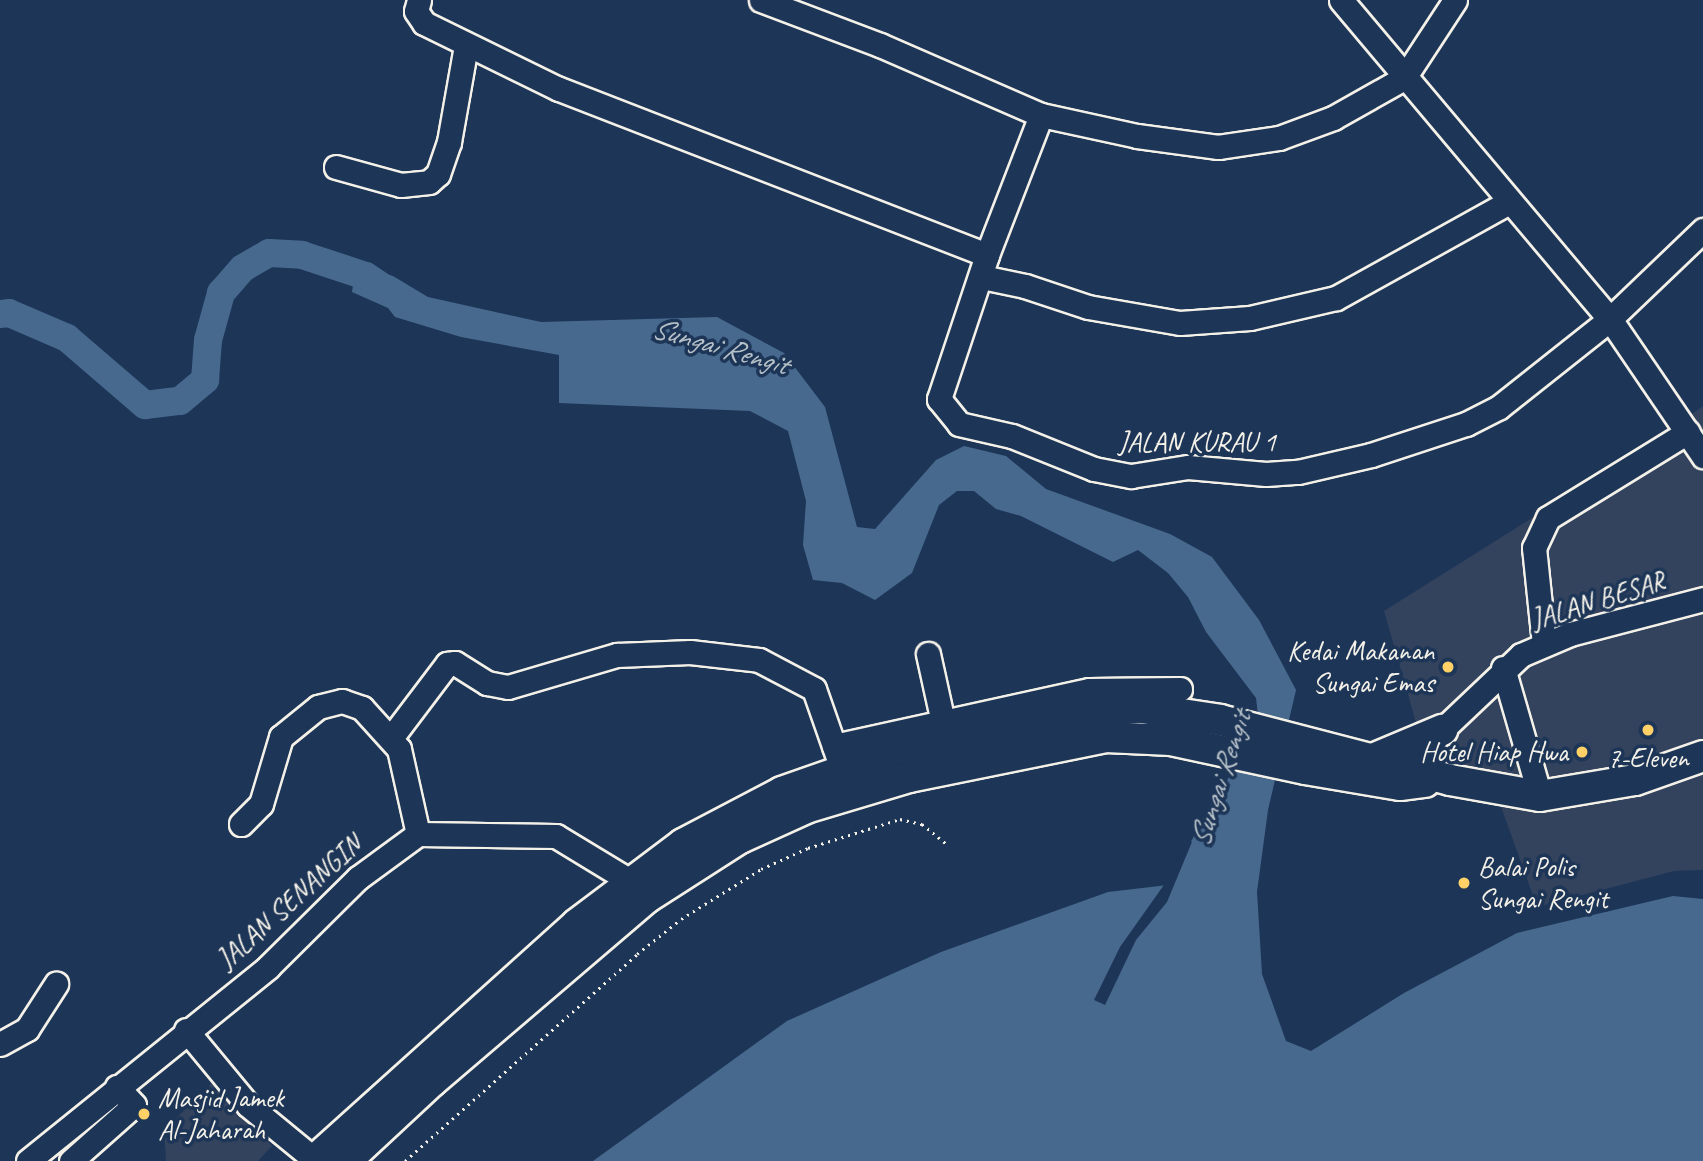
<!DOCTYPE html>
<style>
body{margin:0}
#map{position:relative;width:1703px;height:1161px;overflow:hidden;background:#1d3557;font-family:Caveat,sans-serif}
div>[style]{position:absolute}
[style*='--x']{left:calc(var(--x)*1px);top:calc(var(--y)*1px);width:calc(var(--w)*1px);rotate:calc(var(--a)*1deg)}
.built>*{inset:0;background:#33435e}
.water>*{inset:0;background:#47698e}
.pier>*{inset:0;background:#1d3557}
.river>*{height:28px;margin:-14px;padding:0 14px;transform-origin:14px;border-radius:14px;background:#47698e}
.path>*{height:2.5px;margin-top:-1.25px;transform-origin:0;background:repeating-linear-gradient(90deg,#f4f1e8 0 2px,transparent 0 7px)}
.roads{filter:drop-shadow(2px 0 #f4f1e8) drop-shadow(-2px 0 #f4f1e8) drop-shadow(0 2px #f4f1e8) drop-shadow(0 -2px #f4f1e8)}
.minor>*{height:23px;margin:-11.5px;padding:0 11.5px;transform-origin:11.5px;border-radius:11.5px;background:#1d3557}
.major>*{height:30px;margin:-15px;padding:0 15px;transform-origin:15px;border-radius:15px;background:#1d3557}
.dots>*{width:19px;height:19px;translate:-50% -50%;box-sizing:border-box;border:4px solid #1d3557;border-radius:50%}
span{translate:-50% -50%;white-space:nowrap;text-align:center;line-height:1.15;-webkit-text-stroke:7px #1d3557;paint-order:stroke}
.street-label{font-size:28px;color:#f4f1e8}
.poi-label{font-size:28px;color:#f4f1e8}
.right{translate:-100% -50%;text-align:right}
.left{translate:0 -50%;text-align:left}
.water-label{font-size:30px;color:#b7c1c8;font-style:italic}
</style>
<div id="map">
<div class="built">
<i style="clip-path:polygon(1703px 406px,1703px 870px,1674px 871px,1537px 907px,1490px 776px,1447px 765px,1417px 726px,1384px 611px,1661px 437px)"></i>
<i style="clip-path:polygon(214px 1081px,272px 1146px,258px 1161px,166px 1161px,164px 1130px)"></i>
</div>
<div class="water">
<i style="clip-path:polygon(356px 265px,393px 276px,428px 297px,541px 322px,717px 317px,784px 353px,825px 407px,857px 527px,875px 529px,936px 460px,964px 446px,1006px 456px,1046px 489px,1170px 534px,1212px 557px,1259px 620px,1296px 690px,1268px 810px,1257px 892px,1262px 974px,1286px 1041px,1311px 1051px,1404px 993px,1517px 933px,1673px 896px,1703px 899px,1703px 1161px,593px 1161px,787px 1021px,941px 952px,1108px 892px,1168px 885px,1211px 804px,1244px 755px,1259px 724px,1256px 698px,1206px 632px,1188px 597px,1168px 573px,1138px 550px,1113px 562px,1021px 516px,996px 509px,974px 491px,957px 491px,939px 505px,912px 573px,875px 600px,842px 583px,813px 580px,803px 545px,806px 501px,788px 431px,750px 411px,559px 403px,559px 355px,461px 337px,395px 317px,388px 308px,352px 292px)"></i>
</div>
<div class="pier">
<i style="clip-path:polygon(1187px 841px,1192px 842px,1167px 902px,1136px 940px,1105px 1005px,1094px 1000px,1120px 947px,1166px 882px)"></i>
</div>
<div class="river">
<i style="--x:0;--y:314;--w:9;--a:-6"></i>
<i style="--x:9;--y:313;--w:63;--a:23.3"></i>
<i style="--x:67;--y:338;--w:103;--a:40.7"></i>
<i style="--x:145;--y:405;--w:35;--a:-7"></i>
<i style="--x:180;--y:401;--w:33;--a:-40"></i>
<i style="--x:205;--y:380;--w:40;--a:-85.7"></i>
<i style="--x:208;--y:340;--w:49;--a:-74.5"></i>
<i style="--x:221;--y:293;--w:33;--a:-49"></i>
<i style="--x:243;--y:268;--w:30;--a:-30"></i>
<i style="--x:269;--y:253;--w:33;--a:3"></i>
<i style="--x:302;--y:255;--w:67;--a:18.2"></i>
<i style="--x:366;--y:276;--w:27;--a:34"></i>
</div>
<div class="path">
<i style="--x:405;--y:1161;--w:311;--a:-41.7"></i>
<i style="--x:637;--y:954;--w:56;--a:-38.5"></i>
<i style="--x:681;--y:919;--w:94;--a:-32"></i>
<i style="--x:761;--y:869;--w:51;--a:-24.1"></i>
<i style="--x:808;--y:848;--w:96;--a:-17.5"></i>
<i style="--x:900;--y:819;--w:23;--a:13"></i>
<i style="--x:922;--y:824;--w:33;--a:39"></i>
</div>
<div class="roads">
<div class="minor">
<i style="--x:419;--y:0;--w:11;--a:105"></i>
<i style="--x:416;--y:11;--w:14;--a:56"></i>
<i style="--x:424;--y:23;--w:150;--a:26.1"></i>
<i style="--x:559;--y:89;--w:459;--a:21.2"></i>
<i style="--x:761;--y:0;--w:127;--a:20.7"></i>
<i style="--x:880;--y:45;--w:176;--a:23.5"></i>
<i style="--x:1041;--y:115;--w:98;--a:12.3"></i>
<i style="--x:1137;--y:136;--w:82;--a:7.7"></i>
<i style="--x:1218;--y:147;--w:62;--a:-8.4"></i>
<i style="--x:1279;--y:138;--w:58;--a:-20.3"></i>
<i style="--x:1333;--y:118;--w:81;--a:-29.4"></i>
<i style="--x:1404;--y:78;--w:93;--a:-56.8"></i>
<i style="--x:1341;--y:0;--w:417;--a:49.9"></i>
<i style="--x:1610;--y:319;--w:166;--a:55.8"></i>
<i style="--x:1041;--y:115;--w:150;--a:111.1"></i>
<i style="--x:987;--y:255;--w:152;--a:108.4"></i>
<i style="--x:939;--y:399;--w:32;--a:51"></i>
<i style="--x:959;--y:424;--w:54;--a:12.8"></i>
<i style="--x:1012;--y:436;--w:88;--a:21.9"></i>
<i style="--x:1094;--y:469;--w:38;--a:11"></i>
<i style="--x:1131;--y:476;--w:58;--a:-9"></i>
<i style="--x:1188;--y:467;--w:78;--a:5.1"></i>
<i style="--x:1266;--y:474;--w:32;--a:-4"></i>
<i style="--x:1298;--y:472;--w:75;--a:-13.1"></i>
<i style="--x:1371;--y:455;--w:100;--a:-18.1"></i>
<i style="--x:1466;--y:424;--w:37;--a:-27"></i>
<i style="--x:1499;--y:407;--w:142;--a:-38.4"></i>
<i style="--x:1610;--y:319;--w:129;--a:-43.7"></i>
<i style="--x:336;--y:167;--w:67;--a:15.5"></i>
<i style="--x:401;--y:185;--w:28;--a:-6"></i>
<i style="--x:429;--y:182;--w:12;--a:-42"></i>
<i style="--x:438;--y:174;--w:34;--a:-71"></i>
<i style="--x:449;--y:142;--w:97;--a:-80"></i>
<i style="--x:982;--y:277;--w:44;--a:11.8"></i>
<i style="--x:1025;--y:286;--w:66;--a:18.4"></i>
<i style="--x:1088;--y:307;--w:93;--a:9.9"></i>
<i style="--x:1180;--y:323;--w:70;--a:-4.1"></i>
<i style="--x:1250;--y:318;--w:88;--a:-13.1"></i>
<i style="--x:1336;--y:298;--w:198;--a:-29"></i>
<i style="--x:1544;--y:644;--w:97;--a:-95.9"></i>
<i style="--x:1534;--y:548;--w:33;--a:-65"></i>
<i style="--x:1548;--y:518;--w:164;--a:-31.6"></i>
<i style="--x:928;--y:654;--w:84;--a:77.6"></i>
<i style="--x:1503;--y:668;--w:133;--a:73.9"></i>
<i style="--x:391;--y:738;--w:93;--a:-52.9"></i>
<i style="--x:447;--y:664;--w:8;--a:-7"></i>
<i style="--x:455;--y:663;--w:38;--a:32"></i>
<i style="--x:487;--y:683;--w:21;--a:11"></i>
<i style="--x:508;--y:687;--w:114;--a:-16.4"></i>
<i style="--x:617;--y:655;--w:73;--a:-2.4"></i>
<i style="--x:690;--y:652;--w:69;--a:6.6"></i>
<i style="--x:759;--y:660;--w:62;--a:27.8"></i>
<i style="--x:814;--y:689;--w:85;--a:70.7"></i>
<i style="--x:834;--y:746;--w:261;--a:-12.4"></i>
<i style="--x:1089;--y:690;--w:91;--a:-0.6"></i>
<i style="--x:1402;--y:782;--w:66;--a:-52.4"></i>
<i style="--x:1442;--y:730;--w:109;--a:-43.5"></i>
<i style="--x:1521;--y:655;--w:53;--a:-23.2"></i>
<i style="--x:1570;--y:634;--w:138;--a:-14.7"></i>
<i style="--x:241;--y:824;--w:28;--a:-45"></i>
<i style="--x:261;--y:804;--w:70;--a:-73.4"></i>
<i style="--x:281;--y:737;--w:48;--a:-39"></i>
<i style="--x:318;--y:707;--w:25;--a:-14"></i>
<i style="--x:342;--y:701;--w:21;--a:19"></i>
<i style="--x:362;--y:708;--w:55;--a:47.9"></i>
<i style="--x:399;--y:749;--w:87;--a:77.4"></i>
<i style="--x:186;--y:1030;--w:97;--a:50.4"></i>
<i style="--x:248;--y:1105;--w:87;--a:39.4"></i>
<i style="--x:0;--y:1044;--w:31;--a:-29"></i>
<i style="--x:27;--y:1029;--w:54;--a:-57.2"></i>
<i style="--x:28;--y:1161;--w:309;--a:-38.9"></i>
<i style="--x:268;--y:967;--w:127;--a:-44.7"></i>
<i style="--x:358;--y:878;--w:74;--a:-36.3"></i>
<i style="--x:418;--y:834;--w:138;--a:0.8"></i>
<i style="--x:556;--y:836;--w:87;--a:31.3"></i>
<i style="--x:71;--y:1161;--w:84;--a:-41.6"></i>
<i style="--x:134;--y:1105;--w:25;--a:-133"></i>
</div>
<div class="major">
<i style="--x:1375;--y:758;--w:73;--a:-22.7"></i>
<i style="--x:314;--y:1161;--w:354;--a:-42"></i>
<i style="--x:577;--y:924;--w:133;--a:-37"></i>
<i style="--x:683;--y:844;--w:112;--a:-27.7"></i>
<i style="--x:782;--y:792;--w:127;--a:-19.3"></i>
<i style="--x:902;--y:750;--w:206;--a:-11.5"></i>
<i style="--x:1104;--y:709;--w:38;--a:-2"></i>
<i style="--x:1142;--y:708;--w:79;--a:8.7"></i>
<i style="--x:1220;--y:720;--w:238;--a:14.6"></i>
<i style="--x:1450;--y:780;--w:91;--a:10.1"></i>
<i style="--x:1540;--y:796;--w:96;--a:-9.6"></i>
<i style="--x:1635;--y:780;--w:72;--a:-19.4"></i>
<i style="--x:346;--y:1161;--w:117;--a:-42.9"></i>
<i style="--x:432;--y:1081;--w:282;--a:-40.5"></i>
<i style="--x:646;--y:898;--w:112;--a:-32.6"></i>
<i style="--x:740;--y:838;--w:72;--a:-24.4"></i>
<i style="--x:806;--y:808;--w:108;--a:-16.8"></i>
<i style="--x:909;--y:777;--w:201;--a:-11.5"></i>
<i style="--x:1106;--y:737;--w:65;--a:2.6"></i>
<i style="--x:1171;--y:740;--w:137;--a:12.2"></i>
<i style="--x:1305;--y:769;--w:96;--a:9.6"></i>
<i style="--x:1400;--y:785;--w:25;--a:-7"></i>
</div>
</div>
<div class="dots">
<i style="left:1448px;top:667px;background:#ffd166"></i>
<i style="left:1648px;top:730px;background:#ffd166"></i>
<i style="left:1582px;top:752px;background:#ffd166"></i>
<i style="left:1464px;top:883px;background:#ffd166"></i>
<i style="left:144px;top:1114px;background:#ffd166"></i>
</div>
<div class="street-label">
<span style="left:1197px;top:442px">JALAN KURAU 1</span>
<span style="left:1598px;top:600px;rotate:-17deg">JALAN BESAR</span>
<span style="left:289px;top:902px;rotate:-42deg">JALAN SENANGIN</span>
</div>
<div class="poi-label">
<span class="right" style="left:1434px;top:667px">Kedai Makanan<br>Sungai Emas</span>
<span class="right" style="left:1568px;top:752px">Hotel Hiap Hwa</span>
<span style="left:1648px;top:758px">7-Eleven</span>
<span class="left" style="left:1478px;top:883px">Balai Polis<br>Sungai Rengit</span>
<span class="left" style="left:158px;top:1114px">Masjid Jamek<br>Al-Jaharah</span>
</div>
<div class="water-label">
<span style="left:720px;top:346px;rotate:16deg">Sungai Rengit</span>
<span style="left:1220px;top:779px;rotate:-72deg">Sungai Rengit</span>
</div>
</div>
